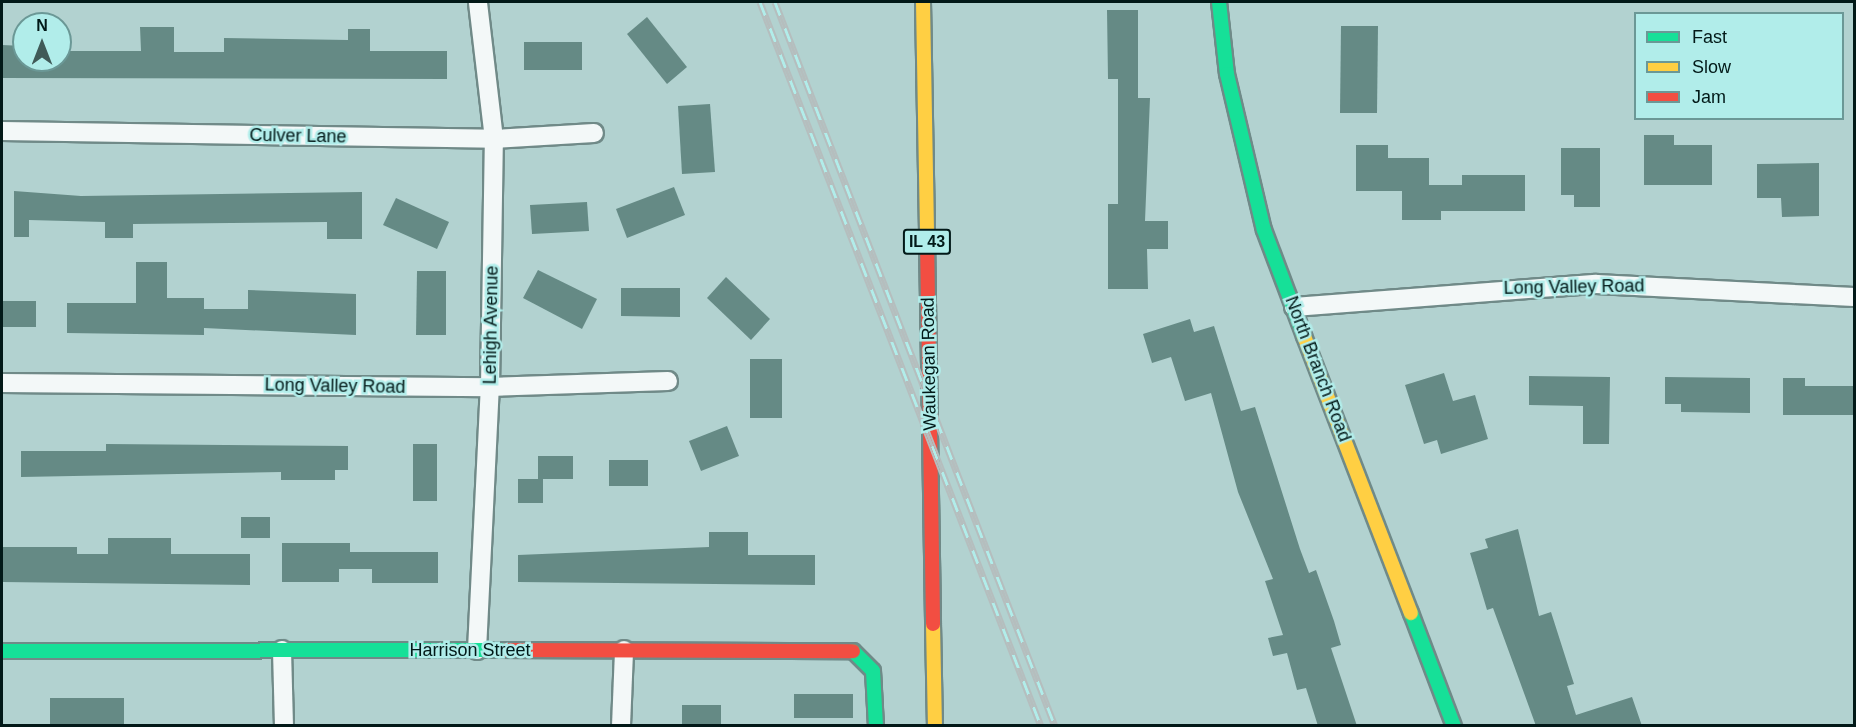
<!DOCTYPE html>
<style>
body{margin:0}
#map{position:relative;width:1856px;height:727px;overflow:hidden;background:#b2d2d0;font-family:Helvetica,sans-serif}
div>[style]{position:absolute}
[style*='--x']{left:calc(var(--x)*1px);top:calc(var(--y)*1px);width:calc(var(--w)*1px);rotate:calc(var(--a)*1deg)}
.building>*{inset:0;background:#658a85}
.roads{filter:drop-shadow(2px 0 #708a88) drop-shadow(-2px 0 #708a88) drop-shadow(0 2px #708a88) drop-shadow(0 -2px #708a88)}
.street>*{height:18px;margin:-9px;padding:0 9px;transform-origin:9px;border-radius:9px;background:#f3f8f8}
.fast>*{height:14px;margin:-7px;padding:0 7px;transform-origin:7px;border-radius:7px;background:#16e098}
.slow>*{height:14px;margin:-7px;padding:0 7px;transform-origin:7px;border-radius:7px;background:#ffcf43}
.jam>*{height:14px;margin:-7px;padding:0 7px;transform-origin:7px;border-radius:7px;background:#f24e42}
.rail>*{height:7px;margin-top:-3.5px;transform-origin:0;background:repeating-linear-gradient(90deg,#b1edea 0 14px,#b5bebe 0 28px);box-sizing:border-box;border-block:2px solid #b5bebe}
span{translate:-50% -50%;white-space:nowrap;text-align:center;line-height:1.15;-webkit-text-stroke:5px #b1edea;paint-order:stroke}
.shield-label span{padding:2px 4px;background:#b1edea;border:2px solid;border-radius:4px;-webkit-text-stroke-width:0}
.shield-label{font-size:16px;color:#021918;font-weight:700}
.street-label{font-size:18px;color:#021918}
.frame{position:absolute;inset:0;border:3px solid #021918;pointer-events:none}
.legend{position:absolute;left:1634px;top:12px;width:210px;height:108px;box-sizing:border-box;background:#b1edea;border:2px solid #6b9896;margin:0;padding:8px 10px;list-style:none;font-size:18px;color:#021918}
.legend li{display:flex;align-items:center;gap:12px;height:30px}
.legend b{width:30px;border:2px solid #6b9896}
.north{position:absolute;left:12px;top:12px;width:60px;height:60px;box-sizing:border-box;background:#b1edea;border:2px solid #6b9896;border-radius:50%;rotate:0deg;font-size:16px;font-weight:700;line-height:24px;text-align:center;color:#021918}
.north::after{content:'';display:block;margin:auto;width:21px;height:27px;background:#405a58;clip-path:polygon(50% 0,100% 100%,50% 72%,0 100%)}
</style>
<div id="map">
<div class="building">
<i style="clip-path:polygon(1107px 10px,1138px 10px,1138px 98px,1150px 98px,1145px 221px,1168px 221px,1168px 249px,1147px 249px,1148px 289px,1108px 289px,1108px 204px,1118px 204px,1118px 79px,1108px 79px)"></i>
<i style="clip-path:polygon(647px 17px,687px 67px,667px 84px,627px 34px)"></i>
<i style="clip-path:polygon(1341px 26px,1378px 26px,1377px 113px,1340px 113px)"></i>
<i style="clip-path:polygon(140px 27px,174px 27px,174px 52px,224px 52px,224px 38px,348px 40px,348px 29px,370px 29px,370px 51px,447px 51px,447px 79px,2px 78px,2px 45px,24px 46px,24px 60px,63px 60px,63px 51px,141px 51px)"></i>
<i style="clip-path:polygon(524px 42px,582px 42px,582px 70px,524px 70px)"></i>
<i style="clip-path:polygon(710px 104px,715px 172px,682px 174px,678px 106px)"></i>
<i style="clip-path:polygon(1644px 135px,1674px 135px,1674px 145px,1712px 145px,1712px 185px,1644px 185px)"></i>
<i style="clip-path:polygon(1356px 145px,1388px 145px,1388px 158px,1429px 158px,1429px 185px,1462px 185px,1462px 175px,1525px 175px,1525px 211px,1441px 211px,1441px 220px,1402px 220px,1402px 191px,1356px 191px)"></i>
<i style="clip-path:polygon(1561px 148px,1600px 148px,1600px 207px,1574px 207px,1574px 195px,1561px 195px)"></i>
<i style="clip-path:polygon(1819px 163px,1819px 216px,1782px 217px,1781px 198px,1757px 198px,1757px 164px)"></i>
<i style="clip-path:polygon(674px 187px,685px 215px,627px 238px,616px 209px)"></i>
<i style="clip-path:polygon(14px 191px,81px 196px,362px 192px,362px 239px,327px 239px,327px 222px,133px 224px,133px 238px,105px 238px,105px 222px,29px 220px,29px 237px,14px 237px)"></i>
<i style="clip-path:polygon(396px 198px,449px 222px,437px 249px,383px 225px)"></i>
<i style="clip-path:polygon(587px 202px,589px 231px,532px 234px,530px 205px)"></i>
<i style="clip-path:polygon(136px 262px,167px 262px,167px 298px,204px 298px,204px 309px,248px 309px,248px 290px,356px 294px,356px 335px,204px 328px,204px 335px,67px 333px,67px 303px,136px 303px)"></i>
<i style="clip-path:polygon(538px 270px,597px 299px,582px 329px,523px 298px)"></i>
<i style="clip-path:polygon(417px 271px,446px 271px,446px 335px,416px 335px)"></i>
<i style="clip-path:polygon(726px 277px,770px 319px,751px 340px,707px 298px)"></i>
<i style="clip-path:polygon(621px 288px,680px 288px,680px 317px,621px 316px)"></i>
<i style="clip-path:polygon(2px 301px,36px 301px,36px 327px,2px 327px)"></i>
<i style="clip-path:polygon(1190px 319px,1194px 332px,1214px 326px,1241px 411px,1255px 407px,1300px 549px,1309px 573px,1316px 570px,1334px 621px,1341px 645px,1331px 648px,1357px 726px,1318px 726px,1306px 688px,1297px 690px,1287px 653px,1273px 656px,1268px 638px,1283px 635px,1265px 581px,1273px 579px,1238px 492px,1211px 393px,1185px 401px,1171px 357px,1152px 363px,1143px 334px)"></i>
<i style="clip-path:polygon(750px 359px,782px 359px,782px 418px,750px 418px)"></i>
<i style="clip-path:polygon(1444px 373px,1453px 401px,1475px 395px,1488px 439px,1441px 454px,1437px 440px,1424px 444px,1405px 385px)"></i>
<i style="clip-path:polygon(1529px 376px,1610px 377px,1609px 444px,1583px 444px,1583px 406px,1529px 405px)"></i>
<i style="clip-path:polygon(1665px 377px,1750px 378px,1750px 413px,1681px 412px,1681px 404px,1665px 404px)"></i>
<i style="clip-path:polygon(1783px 378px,1805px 378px,1805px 386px,1854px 386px,1854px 415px,1783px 415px)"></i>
<i style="clip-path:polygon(727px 426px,739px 456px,701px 471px,689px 441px)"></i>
<i style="clip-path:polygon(106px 444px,348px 446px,348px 470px,335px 470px,335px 480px,281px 480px,281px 472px,21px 477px,21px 451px,106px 451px)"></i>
<i style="clip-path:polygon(413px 444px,437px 444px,437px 501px,413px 501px)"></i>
<i style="clip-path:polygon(538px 456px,573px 456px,573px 479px,538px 479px)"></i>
<i style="clip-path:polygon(609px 460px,648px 460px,648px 486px,609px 486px)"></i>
<i style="clip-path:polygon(518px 479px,543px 479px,543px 503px,518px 503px)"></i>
<i style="clip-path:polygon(241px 517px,270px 517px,270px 538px,241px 538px)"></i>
<i style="clip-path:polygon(1518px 529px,1539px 616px,1551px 612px,1574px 684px,1567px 686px,1576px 715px,1632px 697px,1642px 726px,1536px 726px,1493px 608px,1487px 610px,1470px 553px,1488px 548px,1485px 539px)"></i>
<i style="clip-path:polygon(709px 532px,748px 532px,748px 555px,815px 555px,815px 585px,518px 582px,518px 555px,709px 547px)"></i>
<i style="clip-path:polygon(108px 538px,171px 538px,171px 554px,250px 554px,250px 585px,2px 582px,2px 547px,77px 547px,77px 554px,108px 554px)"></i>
<i style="clip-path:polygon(282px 543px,350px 543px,350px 552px,438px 552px,438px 583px,372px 583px,372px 569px,339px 569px,339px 582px,282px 582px)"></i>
<i style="clip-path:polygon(794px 694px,853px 694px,853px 718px,794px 718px)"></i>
<i style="clip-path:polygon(50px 698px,124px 698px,124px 726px,50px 726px)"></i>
<i style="clip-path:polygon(682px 705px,721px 705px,721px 726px,682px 726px)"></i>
</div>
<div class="roads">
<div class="street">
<i style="--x:2;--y:131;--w:492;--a:0.9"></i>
<i style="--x:494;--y:139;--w:100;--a:-3.4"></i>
<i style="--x:1294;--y:307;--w:303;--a:-4.4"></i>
<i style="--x:1596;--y:284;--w:258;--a:2.9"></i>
<i style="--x:2;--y:383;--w:488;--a:0.5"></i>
<i style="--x:490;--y:387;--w:178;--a:-1.9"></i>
<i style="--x:282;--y:650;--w:76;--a:88.5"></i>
<i style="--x:477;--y:650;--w:263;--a:-87.2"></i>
<i style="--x:490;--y:387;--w:248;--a:-89.1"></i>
<i style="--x:494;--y:139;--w:138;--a:-96.7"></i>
<i style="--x:621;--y:726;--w:76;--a:-87.7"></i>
</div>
<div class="fast">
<i style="--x:1219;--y:2;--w:72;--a:83.7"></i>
<i style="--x:1227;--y:74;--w:160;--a:76.7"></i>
<i style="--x:1264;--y:230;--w:113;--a:69.3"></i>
<i style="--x:1411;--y:613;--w:121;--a:69.2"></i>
<i style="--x:2;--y:651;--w:504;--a:-0.11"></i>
<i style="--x:853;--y:651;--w:28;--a:45"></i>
<i style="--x:873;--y:671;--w:55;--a:86.9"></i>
</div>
<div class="slow">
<i style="--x:923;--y:2;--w:236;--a:89"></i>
<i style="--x:1304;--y:336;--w:297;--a:68.9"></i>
<i style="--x:933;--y:624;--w:102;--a:88.9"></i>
</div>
<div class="jam">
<i style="--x:927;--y:238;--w:386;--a:89.1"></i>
<i style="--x:506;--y:650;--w:347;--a:0.2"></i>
</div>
</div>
<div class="rail">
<i style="--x:760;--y:2;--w:777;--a:68.79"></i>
<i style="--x:775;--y:2;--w:776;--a:68.86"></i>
</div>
<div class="shield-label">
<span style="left:927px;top:242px">IL 43</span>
</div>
<div class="street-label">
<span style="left:298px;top:136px;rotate:1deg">Culver Lane</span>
<span style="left:1574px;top:287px;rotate:-1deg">Long Valley Road</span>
<span style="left:491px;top:325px;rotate:-89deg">Lehigh Avenue</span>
<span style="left:929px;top:364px;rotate:-91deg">Waukegan Road</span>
<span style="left:1318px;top:369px;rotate:69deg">North Branch Road</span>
<span style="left:335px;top:386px;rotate:1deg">Long Valley Road</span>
<span style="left:470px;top:650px">Harrison Street</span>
</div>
<div class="frame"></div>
<ul class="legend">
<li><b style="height:8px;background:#16e098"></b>Fast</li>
<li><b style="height:8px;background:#ffcf43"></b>Slow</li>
<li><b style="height:8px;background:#f24e42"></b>Jam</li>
</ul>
<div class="north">N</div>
</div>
